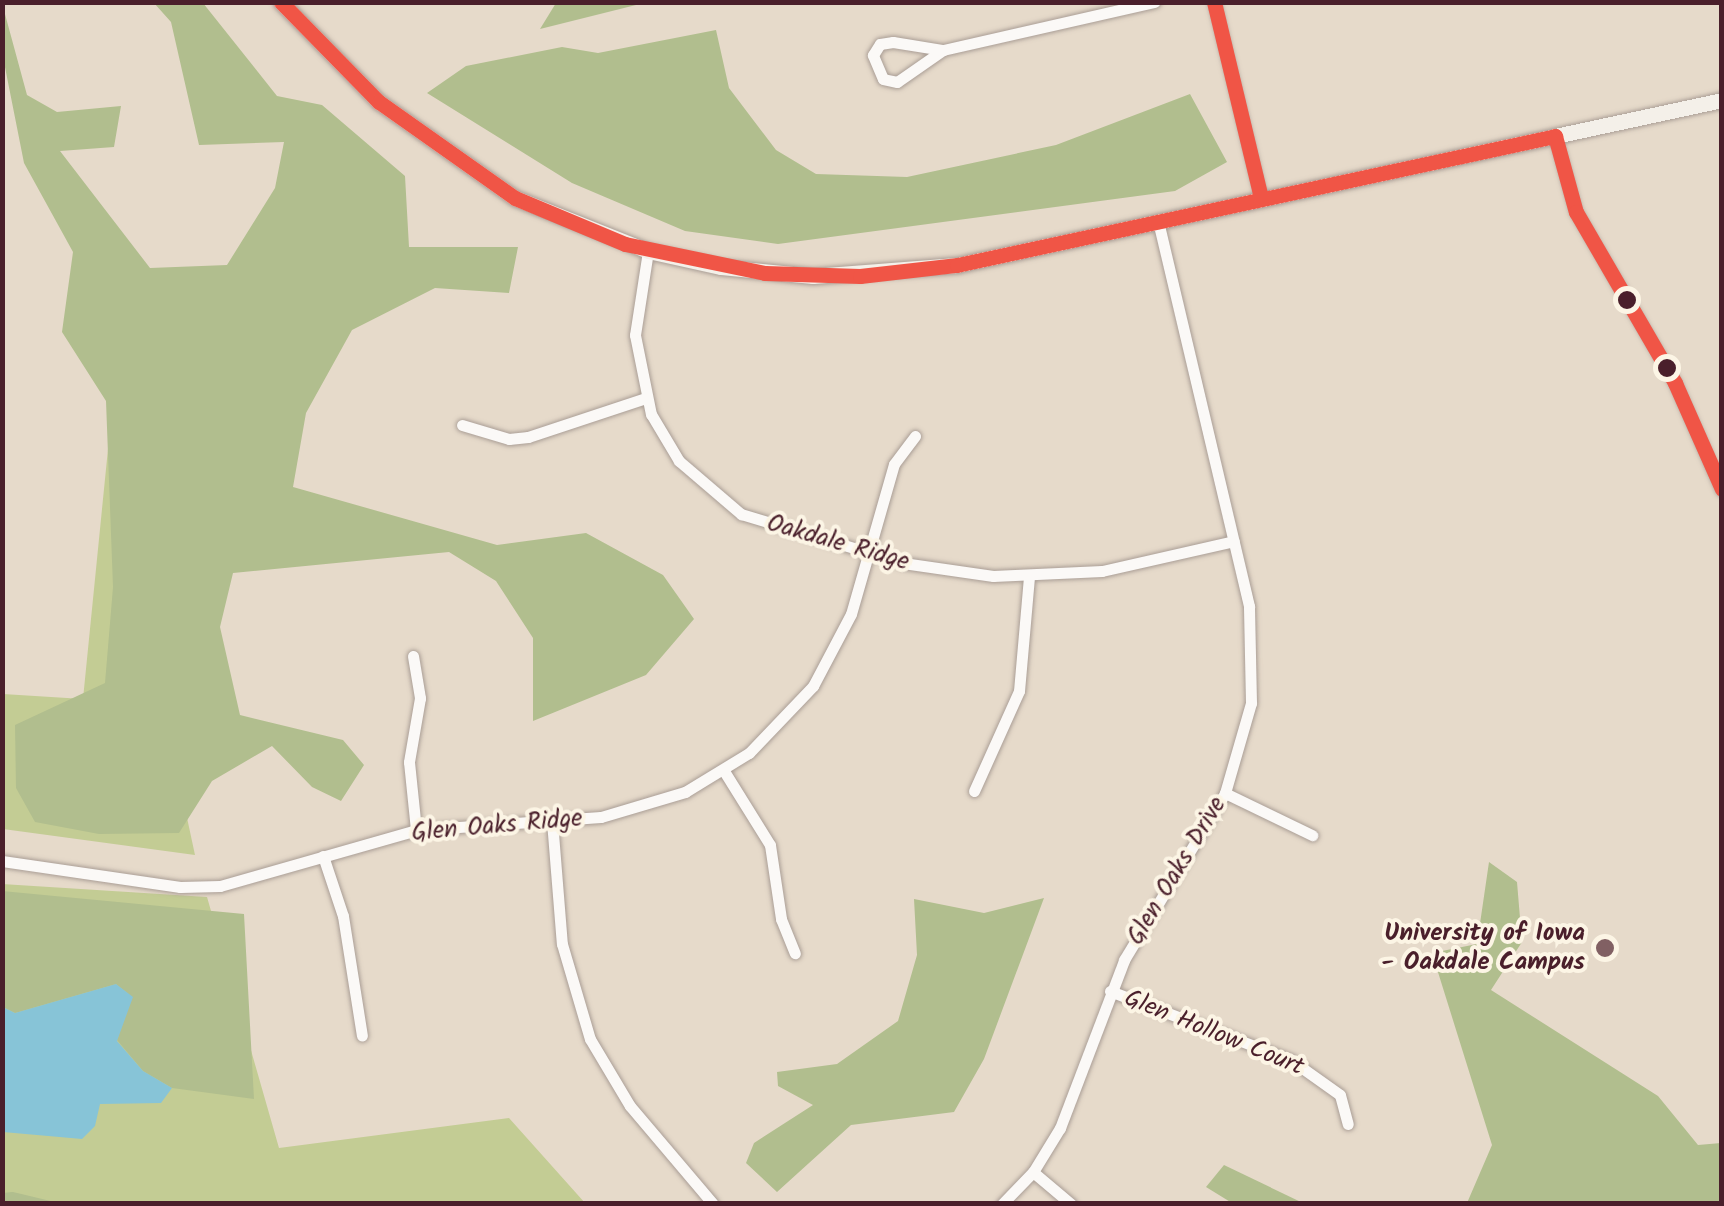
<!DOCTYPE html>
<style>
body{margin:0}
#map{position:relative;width:1724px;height:1206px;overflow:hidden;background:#e6daca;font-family:Kalam,sans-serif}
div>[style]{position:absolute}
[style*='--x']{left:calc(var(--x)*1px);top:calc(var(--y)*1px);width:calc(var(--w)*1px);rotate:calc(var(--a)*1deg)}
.green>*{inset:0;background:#c3cc94}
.forest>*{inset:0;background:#b1be8e}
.water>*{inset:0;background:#87c4d7}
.roads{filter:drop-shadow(0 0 2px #aa9e96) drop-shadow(0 0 2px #aa9e96)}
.street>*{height:11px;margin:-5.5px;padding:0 5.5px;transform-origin:5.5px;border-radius:5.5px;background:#fbf9f7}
.secondary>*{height:15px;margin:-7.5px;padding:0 7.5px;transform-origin:7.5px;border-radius:7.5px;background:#f4f0e9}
.bus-1>*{height:15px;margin:-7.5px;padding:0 7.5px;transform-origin:7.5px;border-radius:7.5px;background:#f05546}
.dots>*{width:28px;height:28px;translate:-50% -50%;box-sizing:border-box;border:5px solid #fcf5e5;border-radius:50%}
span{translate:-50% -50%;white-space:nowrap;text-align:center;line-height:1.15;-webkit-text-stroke:8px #fcf5e5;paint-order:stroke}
.street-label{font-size:25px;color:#4a1f2b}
.poi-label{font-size:25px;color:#4a1f2b;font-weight:700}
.right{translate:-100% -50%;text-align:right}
.frame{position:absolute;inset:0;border:5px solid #4a1f2b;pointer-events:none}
</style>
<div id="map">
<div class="green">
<div style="clip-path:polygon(108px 449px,195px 855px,3px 829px,3px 694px,83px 699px)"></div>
<div style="clip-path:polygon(2px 884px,207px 897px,279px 1148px,509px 1118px,585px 1203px,3px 1203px)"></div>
</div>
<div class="forest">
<div style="clip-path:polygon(2px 3px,27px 95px,57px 112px,121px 106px,114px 147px,60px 151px,150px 268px,227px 265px,275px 188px,284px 142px,199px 145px,171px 22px,154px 3px,203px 3px,277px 96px,322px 105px,405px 176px,409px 247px,518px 247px,509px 293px,435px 288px,352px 330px,306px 413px,293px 487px,497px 545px,586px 533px,663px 575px,694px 619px,646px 675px,533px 721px,533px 638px,496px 581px,449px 552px,233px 573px,220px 627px,240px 715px,343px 740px,364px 765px,341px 801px,312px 787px,272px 746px,212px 781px,179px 833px,99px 834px,35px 822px,16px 788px,15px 725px,105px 683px,113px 587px,106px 401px,62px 332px,73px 252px,24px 163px,3px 57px)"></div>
<div style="clip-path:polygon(556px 3px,556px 2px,644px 3px,540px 29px)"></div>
<div style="clip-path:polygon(716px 30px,729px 88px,776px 150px,816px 174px,907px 177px,1056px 145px,1190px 94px,1227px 162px,1175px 191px,778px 244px,685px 231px,572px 183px,427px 93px,466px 66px,562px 47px,598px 53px)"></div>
<div style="clip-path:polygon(1489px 862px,1517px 882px,1522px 942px,1491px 990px,1658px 1096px,1698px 1145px,1721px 1143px,1721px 1203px,1467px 1203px,1492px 1145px,1432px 953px,1477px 944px)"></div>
<div style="clip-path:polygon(2px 891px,244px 914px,254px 1099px,172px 1088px,143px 1071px,117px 1040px,132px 997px,116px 984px,15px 1013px,3px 1007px)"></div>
<div style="clip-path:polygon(1044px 898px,984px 1059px,954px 1112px,851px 1125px,777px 1192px,746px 1163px,754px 1143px,813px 1105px,778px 1086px,777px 1072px,837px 1064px,898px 1021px,917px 955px,914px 899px,984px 913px)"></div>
<div style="clip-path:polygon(1224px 1165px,1303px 1203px,1232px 1203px,1206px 1187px)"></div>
<div style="clip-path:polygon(12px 1192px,13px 1192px,59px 1203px,3px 1203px,3px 1193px)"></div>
</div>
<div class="water">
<div style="clip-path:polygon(116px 984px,133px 997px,117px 1041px,143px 1071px,172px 1088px,161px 1103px,100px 1104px,95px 1126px,82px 1139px,3px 1132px,3px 1007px,15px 1013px)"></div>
</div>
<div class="roads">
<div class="street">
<div style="--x:1214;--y:2;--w:202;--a:76.5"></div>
<div style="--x:943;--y:50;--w:56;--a:145.2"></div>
<div style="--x:897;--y:82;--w:14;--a:-168"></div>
<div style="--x:883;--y:79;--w:26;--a:-113"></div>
<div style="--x:873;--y:55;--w:13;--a:-58"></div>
<div style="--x:880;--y:44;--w:13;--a:-9"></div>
<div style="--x:893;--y:42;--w:51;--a:9.1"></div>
<div style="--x:943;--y:50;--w:217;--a:-12.8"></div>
<div style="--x:1555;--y:136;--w:79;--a:74.6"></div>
<div style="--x:1576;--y:212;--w:198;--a:59.9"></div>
<div style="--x:1675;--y:383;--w:117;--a:66.3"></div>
<div style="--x:648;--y:251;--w:85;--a:98.8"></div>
<div style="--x:635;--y:335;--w:81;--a:78.6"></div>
<div style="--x:651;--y:414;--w:55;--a:59.2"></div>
<div style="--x:679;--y:461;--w:82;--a:40.5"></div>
<div style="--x:741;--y:514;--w:169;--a:16.8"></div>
<div style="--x:903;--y:563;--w:91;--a:8.2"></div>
<div style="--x:993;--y:576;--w:109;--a:-2.6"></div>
<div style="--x:1102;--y:571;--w:135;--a:-12.8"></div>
<div style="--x:462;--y:425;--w:49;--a:16.6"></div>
<div style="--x:509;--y:439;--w:19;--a:-6"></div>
<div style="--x:528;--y:437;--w:124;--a:-18.3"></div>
<div style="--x:413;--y:656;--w:43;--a:80.5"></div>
<div style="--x:420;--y:698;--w:65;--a:99.8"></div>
<div style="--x:409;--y:762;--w:68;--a:84.1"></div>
<div style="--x:724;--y:771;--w:87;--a:58.1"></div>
<div style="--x:770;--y:845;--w:75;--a:81.5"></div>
<div style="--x:781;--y:919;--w:37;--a:68"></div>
<div style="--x:974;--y:791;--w:110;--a:-65.8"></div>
<div style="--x:1019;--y:691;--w:115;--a:-85"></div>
<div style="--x:1225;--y:793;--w:97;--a:25.8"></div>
<div style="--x:552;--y:821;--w:123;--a:85.4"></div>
<div style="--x:562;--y:944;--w:99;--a:73.6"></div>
<div style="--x:590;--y:1039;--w:78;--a:59.2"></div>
<div style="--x:630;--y:1106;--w:128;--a:49.7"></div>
<div style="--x:323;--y:856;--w:63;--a:71.6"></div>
<div style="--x:343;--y:916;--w:121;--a:81"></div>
<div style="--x:2;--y:861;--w:180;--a:8.3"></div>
<div style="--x:180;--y:887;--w:40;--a:-1.4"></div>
<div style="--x:220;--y:886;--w:204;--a:-15.9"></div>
<div style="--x:416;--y:830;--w:185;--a:-4"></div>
<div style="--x:601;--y:817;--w:88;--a:-16.6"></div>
<div style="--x:685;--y:792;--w:75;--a:-31.4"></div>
<div style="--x:749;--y:753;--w:93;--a:-46.3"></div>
<div style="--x:813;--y:686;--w:81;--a:-62.2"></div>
<div style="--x:851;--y:614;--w:156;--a:-74"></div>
<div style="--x:894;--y:464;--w:35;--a:-53"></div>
<div style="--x:1110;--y:991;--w:194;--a:20.9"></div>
<div style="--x:1291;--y:1060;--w:60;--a:35.5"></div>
<div style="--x:1340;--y:1095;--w:30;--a:75"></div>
<div style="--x:1033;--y:1172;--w:50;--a:40.1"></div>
<div style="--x:1002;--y:1204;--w:45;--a:-45.9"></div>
<div style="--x:1033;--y:1172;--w:52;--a:-58.5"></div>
<div style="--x:1060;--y:1128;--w:180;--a:-69.1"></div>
<div style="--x:1124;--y:960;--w:195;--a:-58.8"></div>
<div style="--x:1225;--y:793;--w:94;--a:-73.9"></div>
<div style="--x:1251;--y:703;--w:97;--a:-91.2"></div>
<div style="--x:1249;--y:606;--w:396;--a:-103.3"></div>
</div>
<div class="secondary">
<div style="--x:281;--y:2;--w:140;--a:45.6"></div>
<div style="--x:379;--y:102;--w:166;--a:35.2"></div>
<div style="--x:515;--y:198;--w:143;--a:21.7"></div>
<div style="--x:648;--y:251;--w:75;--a:12.4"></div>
<div style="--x:721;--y:267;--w:92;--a:5.6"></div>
<div style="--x:813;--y:276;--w:144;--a:-4.4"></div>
<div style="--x:957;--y:265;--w:783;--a:-12.17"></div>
</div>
</div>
<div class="bus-1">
<div style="--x:281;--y:2;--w:140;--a:45.6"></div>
<div style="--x:379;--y:102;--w:166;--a:35.2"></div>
<div style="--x:515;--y:198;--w:119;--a:22.7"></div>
<div style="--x:625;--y:244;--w:143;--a:11.7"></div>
<div style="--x:765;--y:273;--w:95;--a:1.8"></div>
<div style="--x:860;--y:276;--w:98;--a:-6.5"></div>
<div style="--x:957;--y:265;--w:612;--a:-12.17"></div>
<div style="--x:1555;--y:136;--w:79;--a:74.6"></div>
<div style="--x:1576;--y:212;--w:198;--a:59.9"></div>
<div style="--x:1675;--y:383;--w:116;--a:66.1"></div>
<div style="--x:1214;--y:2;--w:202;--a:76.5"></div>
</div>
<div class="dots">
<div style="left:1627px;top:300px;background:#4a1f2b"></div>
<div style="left:1667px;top:368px;background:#4a1f2b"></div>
<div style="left:1605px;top:948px;background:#816063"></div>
</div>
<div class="street-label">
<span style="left:838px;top:543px;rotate:16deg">Oakdale Ridge</span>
<span style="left:497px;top:826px;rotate:-5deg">Glen Oaks Ridge</span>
<span style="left:1177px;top:871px;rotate:-59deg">Glen Oaks Drive</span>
<span style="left:1214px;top:1033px;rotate:22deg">Glen Hollow Court</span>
</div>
<div class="poi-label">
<span class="right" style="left:1585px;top:948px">University of Iowa<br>- Oakdale Campus</span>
</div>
<div class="frame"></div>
</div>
